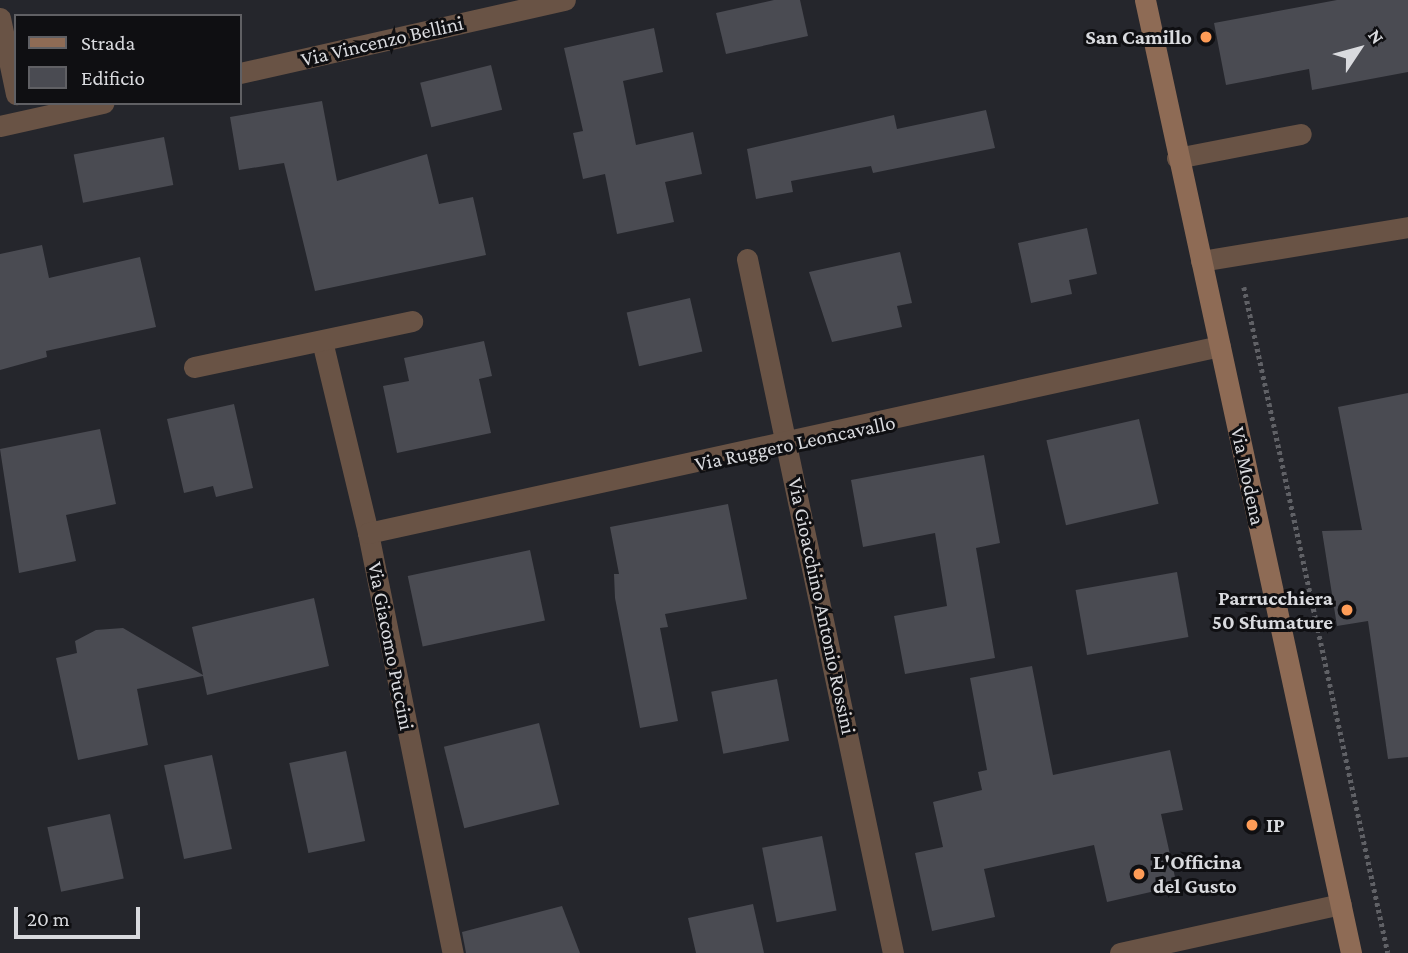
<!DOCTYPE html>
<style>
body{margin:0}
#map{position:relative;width:1408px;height:953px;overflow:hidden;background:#25262c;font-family:"Crimson Pro",serif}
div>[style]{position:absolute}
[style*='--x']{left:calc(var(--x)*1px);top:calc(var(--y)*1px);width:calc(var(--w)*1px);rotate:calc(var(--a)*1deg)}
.building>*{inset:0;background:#4a4b52;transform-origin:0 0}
.path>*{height:4.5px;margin-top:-2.25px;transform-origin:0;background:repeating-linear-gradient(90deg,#606166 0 3.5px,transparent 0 7px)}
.lane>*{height:21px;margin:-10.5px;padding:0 10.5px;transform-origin:10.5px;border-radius:10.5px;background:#695345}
.street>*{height:21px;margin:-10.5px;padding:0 10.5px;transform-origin:10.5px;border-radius:10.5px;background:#695345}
.secondary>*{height:21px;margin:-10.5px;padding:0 10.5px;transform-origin:10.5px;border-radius:10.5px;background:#8e6b55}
.dots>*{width:19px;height:19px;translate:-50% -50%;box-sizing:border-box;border:4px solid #0f0f12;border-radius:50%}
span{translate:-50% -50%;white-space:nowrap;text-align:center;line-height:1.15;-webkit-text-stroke:6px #0f0f12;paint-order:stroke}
.poi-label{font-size:21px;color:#d9dade;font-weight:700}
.right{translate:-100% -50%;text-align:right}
.left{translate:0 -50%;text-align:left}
.street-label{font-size:21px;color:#d9dade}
.legend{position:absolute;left:14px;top:14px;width:228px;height:91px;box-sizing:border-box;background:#0f0f12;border:2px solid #606064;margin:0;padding:9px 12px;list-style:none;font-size:21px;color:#d9dade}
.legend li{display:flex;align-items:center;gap:14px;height:35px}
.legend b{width:35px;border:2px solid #606064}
.north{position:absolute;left:1324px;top:14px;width:70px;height:70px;-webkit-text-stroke:5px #0f0f12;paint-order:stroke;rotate:54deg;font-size:19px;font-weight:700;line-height:28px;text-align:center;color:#d9dade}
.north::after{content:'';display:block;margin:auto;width:24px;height:32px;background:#d9dade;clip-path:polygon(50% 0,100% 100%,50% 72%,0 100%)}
.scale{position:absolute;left:14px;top:907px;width:126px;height:32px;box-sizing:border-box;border:4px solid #d9dade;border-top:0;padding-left:9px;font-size:21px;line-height:24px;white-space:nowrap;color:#d9dade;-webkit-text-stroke:5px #0f0f12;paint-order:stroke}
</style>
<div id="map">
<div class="building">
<div style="clip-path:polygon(774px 0,800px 0,808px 36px,726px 54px,716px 13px)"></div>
<div style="clip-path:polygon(1337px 0,1408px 0,1408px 72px,1312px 90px,1309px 69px,1226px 85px,1214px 23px)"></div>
<div style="clip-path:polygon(654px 28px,663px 72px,623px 81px,636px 145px,693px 132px,702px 174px,665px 182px,674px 222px,617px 234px,605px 174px,583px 179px,573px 133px,583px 131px,564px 48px)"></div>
<div style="left:491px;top:65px;width:46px;height:73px;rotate:76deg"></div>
<div style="clip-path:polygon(322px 101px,337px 181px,427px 154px,439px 204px,473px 197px,486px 255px,315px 291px,284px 163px,239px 170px,230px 117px)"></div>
<div style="clip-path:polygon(986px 110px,995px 148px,873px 173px,871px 166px,791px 181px,793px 192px,756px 199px,747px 149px,894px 115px,897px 129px)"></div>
<div style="left:164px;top:137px;width:49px;height:92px;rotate:79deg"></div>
<div style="clip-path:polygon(1087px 228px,1097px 274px,1069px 280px,1072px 294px,1031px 303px,1018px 243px)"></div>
<div style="clip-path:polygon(42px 245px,49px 278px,140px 257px,156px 327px,46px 351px,47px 357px,0 370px,0 254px)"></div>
<div style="clip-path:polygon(900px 252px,912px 303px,897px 306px,902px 327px,832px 342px,809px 272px)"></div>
<div style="left:690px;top:298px;width:55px;height:65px;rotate:77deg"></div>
<div style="clip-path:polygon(484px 341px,492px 376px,479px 379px,491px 433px,397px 453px,383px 386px,409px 381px,404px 358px)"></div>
<div style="clip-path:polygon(1408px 393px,1408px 757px,1388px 759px,1368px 621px,1337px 626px,1322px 531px,1362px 530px,1338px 407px)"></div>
<div style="clip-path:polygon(234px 404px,253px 488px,216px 497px,213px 486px,184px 493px,167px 419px)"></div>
<div style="left:1139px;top:419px;width:87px;height:95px;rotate:77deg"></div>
<div style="clip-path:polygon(100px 429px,116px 504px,66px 515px,76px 561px,19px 573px,0 449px)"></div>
<div style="clip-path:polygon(984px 455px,1000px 543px,976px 548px,995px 658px,905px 674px,894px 616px,947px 606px,935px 533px,863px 547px,851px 480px)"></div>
<div style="clip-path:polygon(728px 504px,747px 599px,665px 614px,668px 627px,660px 628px,678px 721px,640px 728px,615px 598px,614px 574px,619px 574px,610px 527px)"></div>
<div style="left:530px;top:550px;width:72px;height:125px;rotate:78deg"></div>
<div style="left:1177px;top:572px;width:66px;height:103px;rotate:80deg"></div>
<div style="clip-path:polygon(314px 598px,329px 666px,207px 695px,203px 676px,137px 689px,148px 745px,78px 760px,56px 658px,77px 653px,75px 641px,96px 630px,123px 628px,203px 675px,192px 627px)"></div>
<div style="clip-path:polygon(1032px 666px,1053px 775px,1170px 750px,1183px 810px,1161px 814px,1177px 886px,1107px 902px,1094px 845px,984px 869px,995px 917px,932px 931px,915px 853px,943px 847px,933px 802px,982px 790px,978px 772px,987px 770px,970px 678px)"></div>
<div style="left:777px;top:679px;width:63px;height:67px;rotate:79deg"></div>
<div style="left:539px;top:723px;width:84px;height:98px;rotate:76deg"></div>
<div style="left:346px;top:751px;width:92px;height:58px;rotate:78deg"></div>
<div style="left:212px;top:755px;width:96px;height:49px;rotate:78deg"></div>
<div style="left:110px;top:814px;width:66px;height:64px;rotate:78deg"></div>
<div style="left:822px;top:836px;width:76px;height:61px;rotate:79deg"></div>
<div style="clip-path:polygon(753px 904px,764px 953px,696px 953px,688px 918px)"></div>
<div style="clip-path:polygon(562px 906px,580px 953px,466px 953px,462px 932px)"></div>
</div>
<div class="path">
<div style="--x:1244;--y:287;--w:681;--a:77.8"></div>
</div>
<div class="lane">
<div style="--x:1177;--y:158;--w:126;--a:-11"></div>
<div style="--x:1201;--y:261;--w:210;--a:-9.3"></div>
</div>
<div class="street">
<div style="--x:0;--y:18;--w:78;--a:78.1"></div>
<div style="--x:240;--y:73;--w:333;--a:-12.7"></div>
<div style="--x:0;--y:126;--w:106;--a:-12.6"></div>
<div style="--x:747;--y:259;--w:709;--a:78.12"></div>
<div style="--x:322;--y:341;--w:197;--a:76.5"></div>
<div style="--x:368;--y:533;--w:429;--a:78.6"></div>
<div style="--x:194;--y:367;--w:223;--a:-11.9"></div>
<div style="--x:368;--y:533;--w:872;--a:-12.38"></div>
<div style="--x:1120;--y:953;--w:226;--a:-12.5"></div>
</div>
<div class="secondary">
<div style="--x:1145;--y:0;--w:975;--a:77.8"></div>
</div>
<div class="dots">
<div style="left:1206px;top:37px;background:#fe9c57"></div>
<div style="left:1347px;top:610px;background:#fe9c57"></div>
<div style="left:1252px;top:825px;background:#fe9c57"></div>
<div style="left:1139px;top:874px;background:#fe9c57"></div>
</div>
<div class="poi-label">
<span class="right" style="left:1192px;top:37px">San Camillo</span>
<span class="right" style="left:1333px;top:610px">Parrucchiera<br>50 Sfumature</span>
<span class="left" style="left:1266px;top:825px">IP</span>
<span class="left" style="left:1153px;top:874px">L'Officina<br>del Gusto</span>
</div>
<div class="street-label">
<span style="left:382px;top:41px;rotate:-13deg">Via Vincenzo Bellini</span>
<span style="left:795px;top:443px;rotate:-12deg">Via Ruggero Leoncavallo</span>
<span style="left:1248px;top:476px;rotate:78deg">Via Modena</span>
<span style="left:822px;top:606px;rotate:78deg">Via Gioacchino Antonio Rossini</span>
<span style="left:391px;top:646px;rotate:79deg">Via Giacomo Puccini</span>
</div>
<ul class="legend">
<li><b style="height:9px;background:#8e6b55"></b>Strada</li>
<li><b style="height:19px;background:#4a4b52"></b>Edificio</li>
</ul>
<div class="north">N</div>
<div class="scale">20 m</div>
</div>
